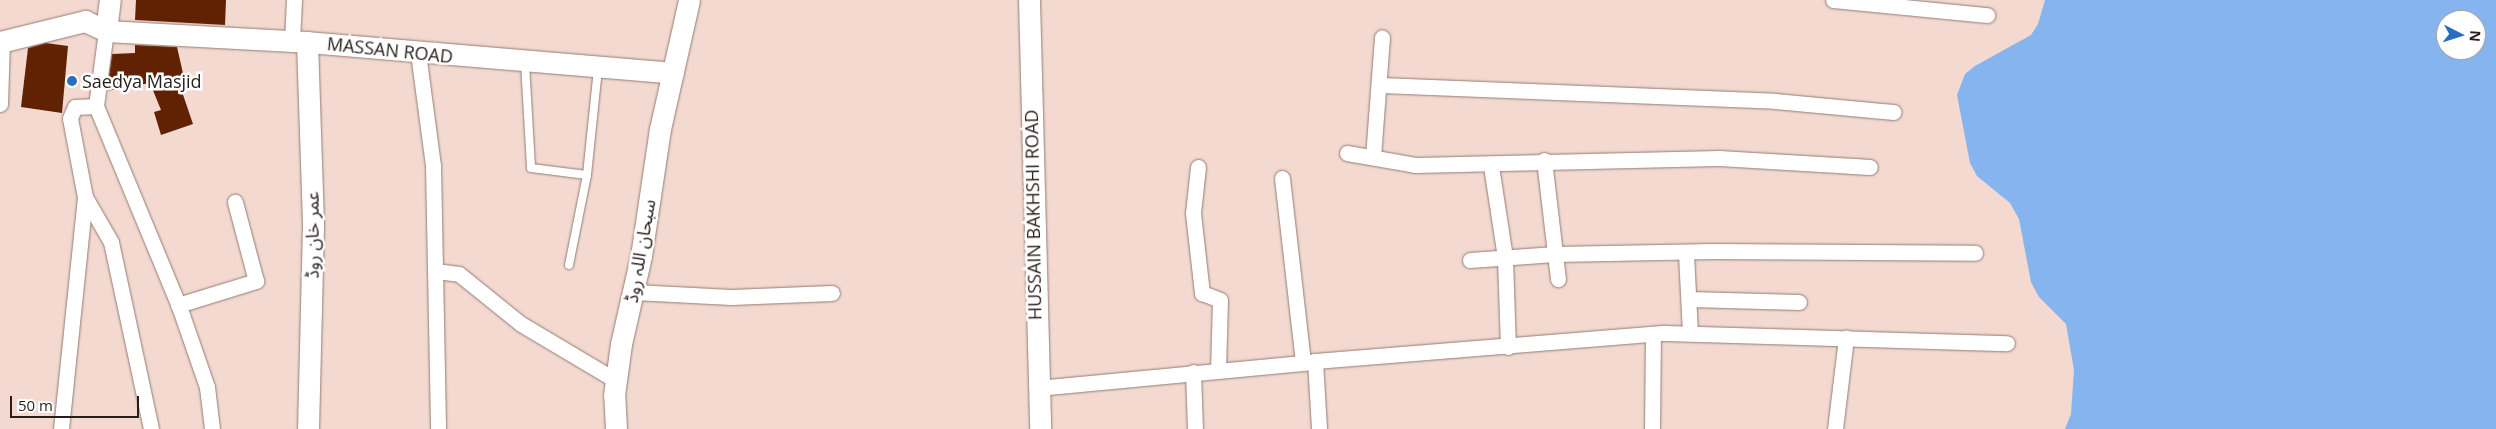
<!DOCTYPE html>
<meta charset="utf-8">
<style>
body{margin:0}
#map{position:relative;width:2496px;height:429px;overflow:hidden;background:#f3d9d0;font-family:"Open Sans","Noto Sans Arabic",sans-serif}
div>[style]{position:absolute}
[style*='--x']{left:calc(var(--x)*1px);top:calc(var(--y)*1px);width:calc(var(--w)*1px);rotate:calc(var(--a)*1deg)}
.water>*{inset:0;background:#85b4ef}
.building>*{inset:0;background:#612204}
.roads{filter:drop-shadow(0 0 1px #937c73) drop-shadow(0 0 1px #937c73)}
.lane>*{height:8px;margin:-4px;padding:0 4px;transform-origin:4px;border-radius:4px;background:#fff}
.street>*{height:15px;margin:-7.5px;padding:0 7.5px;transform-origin:7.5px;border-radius:7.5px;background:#fff}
.secondary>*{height:21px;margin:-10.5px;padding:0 10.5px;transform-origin:10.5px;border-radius:10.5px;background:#fff}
.dots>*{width:14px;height:14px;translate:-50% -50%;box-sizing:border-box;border:2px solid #fff;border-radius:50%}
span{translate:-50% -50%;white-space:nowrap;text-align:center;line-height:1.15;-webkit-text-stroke:5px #fff;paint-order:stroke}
.street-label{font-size:18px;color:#271e1a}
.poi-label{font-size:18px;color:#271e1a}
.left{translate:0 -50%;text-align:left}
.north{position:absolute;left:2436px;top:10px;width:50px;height:50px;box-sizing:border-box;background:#fff;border:1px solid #a9a5a3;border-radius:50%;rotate:95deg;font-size:14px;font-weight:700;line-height:20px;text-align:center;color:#271e1a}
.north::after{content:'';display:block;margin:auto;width:18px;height:22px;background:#276ebf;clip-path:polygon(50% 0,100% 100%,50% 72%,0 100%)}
.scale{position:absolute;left:10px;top:396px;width:129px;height:22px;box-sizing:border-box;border:2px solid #271e1a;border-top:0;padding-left:6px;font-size:15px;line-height:18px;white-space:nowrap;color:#271e1a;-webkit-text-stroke:4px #fff;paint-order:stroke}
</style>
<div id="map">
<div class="water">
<div style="clip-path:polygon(evenodd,2045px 0,2496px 0,2496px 429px,2065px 429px,2071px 414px,2074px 370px,2066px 324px,2039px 297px,2031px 282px,2019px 219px,2010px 203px,1977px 176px,1970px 163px,1957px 95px,1965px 74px,1975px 66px,2031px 35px,2038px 24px,2045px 0,2446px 20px,2476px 20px,2476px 50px,2446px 50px,2446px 20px)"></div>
</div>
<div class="building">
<div style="clip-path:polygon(136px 0,226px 0,225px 25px,135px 20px)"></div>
<div style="clip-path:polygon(46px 43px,68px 46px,62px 113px,21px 107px,28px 48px)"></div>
<div style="clip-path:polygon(135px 45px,177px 47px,185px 82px,179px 83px,193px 124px,161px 135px,154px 112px,161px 110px,150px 83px,107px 91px,112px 54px,135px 53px)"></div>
</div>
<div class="roads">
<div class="lane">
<div style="--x:525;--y:63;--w:105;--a:86.7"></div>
<div style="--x:531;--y:168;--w:56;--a:7.1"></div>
<div style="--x:569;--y:265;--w:92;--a:-78.7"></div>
<div style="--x:587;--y:175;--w:108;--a:-84.1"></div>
</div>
<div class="street">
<div style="--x:1833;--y:0;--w:155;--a:5.6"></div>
<div style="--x:106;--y:31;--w:76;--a:97.6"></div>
<div style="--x:96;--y:106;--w:220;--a:67.5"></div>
<div style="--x:180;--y:309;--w:83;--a:70.9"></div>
<div style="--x:207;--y:387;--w:42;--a:83.2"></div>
<div style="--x:292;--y:41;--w:41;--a:-87.2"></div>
<div style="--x:418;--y:53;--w:113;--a:82.4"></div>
<div style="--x:433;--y:165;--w:264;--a:88.9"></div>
<div style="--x:1381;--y:85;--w:394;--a:2.3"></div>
<div style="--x:1775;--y:101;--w:119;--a:5.3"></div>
<div style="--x:0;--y:104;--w:63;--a:-88.2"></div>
<div style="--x:1347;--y:153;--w:69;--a:10"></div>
<div style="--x:1415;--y:165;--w:304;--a:-1.3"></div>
<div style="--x:1719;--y:158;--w:151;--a:3.4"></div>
<div style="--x:1373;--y:157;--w:120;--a:-85.7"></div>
<div style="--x:1544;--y:160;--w:120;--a:83.3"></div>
<div style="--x:1491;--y:166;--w:93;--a:81.3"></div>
<div style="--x:1505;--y:258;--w:89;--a:88.1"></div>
<div style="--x:1198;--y:167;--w:46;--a:96.2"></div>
<div style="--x:1193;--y:213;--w:81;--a:83.6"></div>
<div style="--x:1202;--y:293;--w:19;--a:21"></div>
<div style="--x:1220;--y:300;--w:70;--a:91.6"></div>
<div style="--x:1282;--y:178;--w:186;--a:83.5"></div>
<div style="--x:1303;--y:363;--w:12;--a:-9"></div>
<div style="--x:1315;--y:361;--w:68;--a:86.6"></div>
<div style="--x:85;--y:197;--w:52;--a:60"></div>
<div style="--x:111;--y:242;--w:191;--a:77.9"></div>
<div style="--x:1686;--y:254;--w:79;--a:87.1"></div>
<div style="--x:1470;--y:260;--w:85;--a:-4"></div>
<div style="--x:1555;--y:254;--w:158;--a:-1.1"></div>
<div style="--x:1713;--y:251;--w:262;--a:0.4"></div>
<div style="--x:435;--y:271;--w:24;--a:7"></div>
<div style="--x:459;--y:274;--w:80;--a:38.9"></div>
<div style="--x:521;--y:324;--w:112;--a:30.7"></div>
<div style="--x:634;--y:292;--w:97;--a:3"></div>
<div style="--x:731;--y:297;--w:101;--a:-2.3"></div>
<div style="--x:1689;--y:299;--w:110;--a:1.6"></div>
<div style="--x:178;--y:305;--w:82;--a:-17.1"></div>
<div style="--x:256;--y:281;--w:82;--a:-104.9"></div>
<div style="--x:1315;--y:361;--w:351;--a:-4.6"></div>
<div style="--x:1665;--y:333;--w:342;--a:1.7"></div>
<div style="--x:1193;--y:372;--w:57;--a:88"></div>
<div style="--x:1037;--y:388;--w:267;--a:-5.4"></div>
<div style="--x:61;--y:429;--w:233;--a:-84.1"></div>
<div style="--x:85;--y:197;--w:80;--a:-100.8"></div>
<div style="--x:70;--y:118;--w:12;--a:-66"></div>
<div style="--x:75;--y:107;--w:21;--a:-3"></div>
<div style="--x:1652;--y:429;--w:95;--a:-89.4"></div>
<div style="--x:1835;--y:429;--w:92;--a:-83.1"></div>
</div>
<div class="secondary">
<div style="--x:1029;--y:0;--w:429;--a:88.5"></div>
<div style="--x:106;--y:31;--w:31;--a:-83"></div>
<div style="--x:0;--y:42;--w:88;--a:-13.9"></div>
<div style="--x:85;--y:21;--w:23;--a:25"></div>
<div style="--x:106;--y:31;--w:201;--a:3.1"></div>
<div style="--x:307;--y:42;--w:367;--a:4.8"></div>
<div style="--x:307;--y:42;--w:183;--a:88.1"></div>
<div style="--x:313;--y:225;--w:204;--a:91.4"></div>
<div style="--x:616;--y:429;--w:34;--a:-93"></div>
<div style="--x:614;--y:395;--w:51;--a:-82.2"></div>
<div style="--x:621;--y:344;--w:90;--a:-77.2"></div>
<div style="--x:641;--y:256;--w:128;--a:-81.5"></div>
<div style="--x:660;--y:129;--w:132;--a:-77.3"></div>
</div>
</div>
<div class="dots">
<div style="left:72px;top:81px;background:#276ebf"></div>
</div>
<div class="street-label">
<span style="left:390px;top:50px;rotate:6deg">MASSAN ROAD</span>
<span style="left:1033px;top:215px;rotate:-91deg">HUSSAIN BAKHSHI ROAD</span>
<span style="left:312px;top:235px;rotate:-90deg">عمر خان روڈ</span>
<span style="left:640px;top:251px;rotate:-80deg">سبحان اللہ روڈ</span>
</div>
<div class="poi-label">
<span class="left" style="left:82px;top:81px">Saedya Masjid</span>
</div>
<div class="north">N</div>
<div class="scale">50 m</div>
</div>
